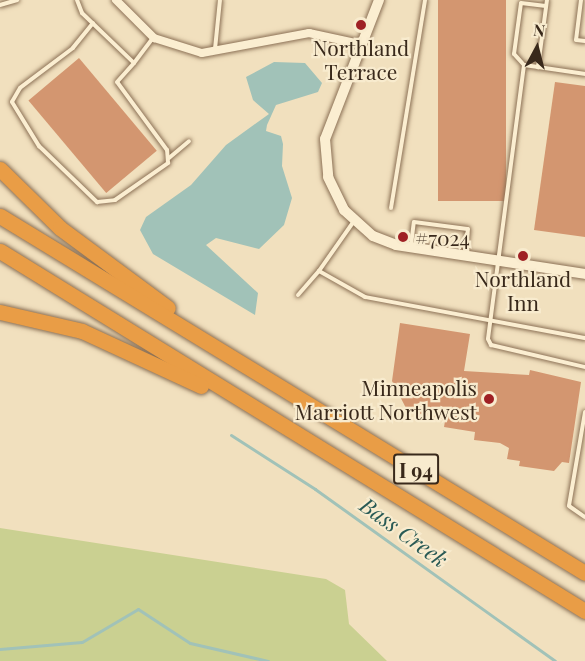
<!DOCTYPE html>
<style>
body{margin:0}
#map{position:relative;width:585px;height:661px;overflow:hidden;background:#f1e0be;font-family:"Playfair Display",serif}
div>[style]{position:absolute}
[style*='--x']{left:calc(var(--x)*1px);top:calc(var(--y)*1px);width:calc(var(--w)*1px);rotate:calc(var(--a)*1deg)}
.green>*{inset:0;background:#cad091}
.water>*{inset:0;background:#a1c2b8}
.stream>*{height:3px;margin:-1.5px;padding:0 1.5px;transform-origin:1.5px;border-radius:1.5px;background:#a1c2b8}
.building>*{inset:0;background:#d39670;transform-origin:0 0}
.roads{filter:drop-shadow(0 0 2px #8b7055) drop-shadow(0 0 2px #8b7055)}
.service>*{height:4px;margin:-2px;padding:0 2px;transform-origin:2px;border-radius:2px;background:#fbeed1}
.minor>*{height:8px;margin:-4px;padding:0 4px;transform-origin:4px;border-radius:4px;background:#fbeed1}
.tertiary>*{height:10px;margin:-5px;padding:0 5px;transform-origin:5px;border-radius:5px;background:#fbeed1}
.motorway>*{height:15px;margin:-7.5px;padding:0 7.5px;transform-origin:7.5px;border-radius:7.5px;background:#e99d46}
.dots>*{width:16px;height:16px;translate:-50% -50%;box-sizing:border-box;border:3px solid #f8ebce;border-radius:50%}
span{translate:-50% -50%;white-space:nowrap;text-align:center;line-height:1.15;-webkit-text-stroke:4.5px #f8ebce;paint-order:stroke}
.shield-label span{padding:2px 4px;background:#f8ebce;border:2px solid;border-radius:4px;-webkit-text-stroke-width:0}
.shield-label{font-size:20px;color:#39291b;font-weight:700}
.poi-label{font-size:21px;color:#39291b}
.left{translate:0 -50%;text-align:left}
.right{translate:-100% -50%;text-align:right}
.water-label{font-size:22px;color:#295a55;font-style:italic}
.north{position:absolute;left:507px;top:18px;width:60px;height:60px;-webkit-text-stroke:4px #f8ebce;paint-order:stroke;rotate:7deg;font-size:16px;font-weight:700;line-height:24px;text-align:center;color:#39291b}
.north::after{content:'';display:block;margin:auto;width:21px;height:27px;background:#39291b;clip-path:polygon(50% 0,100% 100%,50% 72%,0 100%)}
</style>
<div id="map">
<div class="green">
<div style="clip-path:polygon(0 528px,326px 579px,345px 590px,349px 624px,387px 661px,0 661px)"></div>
</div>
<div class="water">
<div style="clip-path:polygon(274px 62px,305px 63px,322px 83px,318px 92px,276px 105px,267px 125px,266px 131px,281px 136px,283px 144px,282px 166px,292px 198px,284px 225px,259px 249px,216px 238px,206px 245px,258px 293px,255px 315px,153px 254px,140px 230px,146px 217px,191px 185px,226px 145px,269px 114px,253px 100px,246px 77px)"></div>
</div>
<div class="stream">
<div style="--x:231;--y:435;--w:100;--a:32.7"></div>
<div style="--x:315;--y:489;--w:295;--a:35.6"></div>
<div style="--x:0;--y:649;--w:82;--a:-4.9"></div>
<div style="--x:82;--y:642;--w:65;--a:-30.5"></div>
<div style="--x:138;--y:609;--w:62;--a:33.2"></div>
<div style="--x:190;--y:643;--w:80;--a:13"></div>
</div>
<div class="building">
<div style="left:438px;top:0;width:68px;height:201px"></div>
<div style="left:79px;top:58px;width:121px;height:66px;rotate:50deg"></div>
<div style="clip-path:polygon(555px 82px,585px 86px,585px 237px,534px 230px)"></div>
<div style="clip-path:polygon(400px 323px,470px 334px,464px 371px,529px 375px,530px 370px,581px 382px,569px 463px,562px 462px,554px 471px,519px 466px,520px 461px,507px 459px,509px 448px,500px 443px,474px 440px,475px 432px,444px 427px,445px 421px,407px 410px,392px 381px)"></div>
</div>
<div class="roads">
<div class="service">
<div style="--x:77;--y:0;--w:14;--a:69"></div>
<div style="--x:82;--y:13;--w:72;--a:43.9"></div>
<div style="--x:134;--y:63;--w:31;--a:-53"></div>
<div style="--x:547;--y:0;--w:68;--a:97.7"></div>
<div style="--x:538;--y:67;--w:48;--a:8.5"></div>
<div style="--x:581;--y:0;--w:40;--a:97.1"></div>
<div style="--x:576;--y:40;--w:9;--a:6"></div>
<div style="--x:0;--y:5;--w:18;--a:-16"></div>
<div style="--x:93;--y:23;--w:32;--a:129"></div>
<div style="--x:73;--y:48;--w:66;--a:143"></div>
<div style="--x:20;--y:88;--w:16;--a:120"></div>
<div style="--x:12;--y:102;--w:52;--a:58.5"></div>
<div style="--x:39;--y:146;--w:81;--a:44"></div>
<div style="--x:97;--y:202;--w:18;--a:-6"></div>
<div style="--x:115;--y:200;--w:65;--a:-34.9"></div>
<div style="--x:168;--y:163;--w:13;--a:-94"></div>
<div style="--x:167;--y:150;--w:84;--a:-126.3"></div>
<div style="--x:117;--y:82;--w:25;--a:-48"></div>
<div style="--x:215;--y:49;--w:49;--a:-84.2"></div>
<div style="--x:524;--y:65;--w:15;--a:-132"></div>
<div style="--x:514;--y:54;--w:51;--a:-82.2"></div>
<div style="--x:521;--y:3;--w:25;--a:7"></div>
<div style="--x:538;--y:67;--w:14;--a:-172"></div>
<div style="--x:524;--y:65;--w:276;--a:97.5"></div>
<div style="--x:488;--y:339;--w:7;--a:63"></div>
<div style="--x:491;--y:345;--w:97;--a:13.2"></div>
<div style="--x:169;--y:158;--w:26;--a:-40"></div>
<div style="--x:391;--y:208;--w:211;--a:-80.7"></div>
<div style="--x:354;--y:221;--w:61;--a:125"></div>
<div style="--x:319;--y:271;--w:53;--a:29.5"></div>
<div style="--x:365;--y:297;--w:224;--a:10.6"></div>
<div style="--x:411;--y:245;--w:23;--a:-83"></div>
<div style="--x:414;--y:222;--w:54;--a:7.4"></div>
<div style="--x:468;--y:229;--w:25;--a:97"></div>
<div style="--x:298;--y:295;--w:32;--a:-49"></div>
<div style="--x:585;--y:412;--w:95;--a:99.7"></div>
<div style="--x:569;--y:506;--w:19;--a:35"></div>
</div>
<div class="minor">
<div style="--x:116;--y:0;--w:54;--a:45"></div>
<div style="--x:154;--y:38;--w:50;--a:17.4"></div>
<div style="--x:202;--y:53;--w:109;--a:-10.6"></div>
<div style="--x:309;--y:33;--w:52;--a:12.2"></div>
</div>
<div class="tertiary">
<div style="--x:379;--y:0;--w:149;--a:111.2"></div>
<div style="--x:325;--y:139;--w:38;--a:85"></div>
<div style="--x:328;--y:177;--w:37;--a:64"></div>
<div style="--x:344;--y:210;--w:39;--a:42"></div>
<div style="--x:373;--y:236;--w:25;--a:21"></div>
<div style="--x:396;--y:245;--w:191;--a:8.7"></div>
</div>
<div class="motorway">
<div style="--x:0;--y:169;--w:84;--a:44.5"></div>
<div style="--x:60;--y:228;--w:134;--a:36.5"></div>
<div style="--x:0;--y:216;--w:685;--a:31.39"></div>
<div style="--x:0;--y:251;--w:687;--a:31.61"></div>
<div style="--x:0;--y:312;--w:84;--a:13"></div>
<div style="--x:82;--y:331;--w:131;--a:24.8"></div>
</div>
</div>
<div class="dots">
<div style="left:361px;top:25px;background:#9f2024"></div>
<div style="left:403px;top:237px;background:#9f2024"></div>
<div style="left:523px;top:256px;background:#9f2024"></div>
<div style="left:489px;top:399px;background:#9f2024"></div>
</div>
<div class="shield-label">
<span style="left:416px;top:469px">I 94</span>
</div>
<div class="poi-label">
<span style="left:361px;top:59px">Northland<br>Terrace</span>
<span class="left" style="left:415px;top:237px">#7024</span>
<span style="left:523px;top:290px">Northland<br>Inn</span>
<span class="right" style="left:477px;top:399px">Minneapolis<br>Marriott Northwest</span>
</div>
<div class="water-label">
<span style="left:404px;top:532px;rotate:36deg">Bass Creek</span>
</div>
<div class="north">N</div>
</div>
